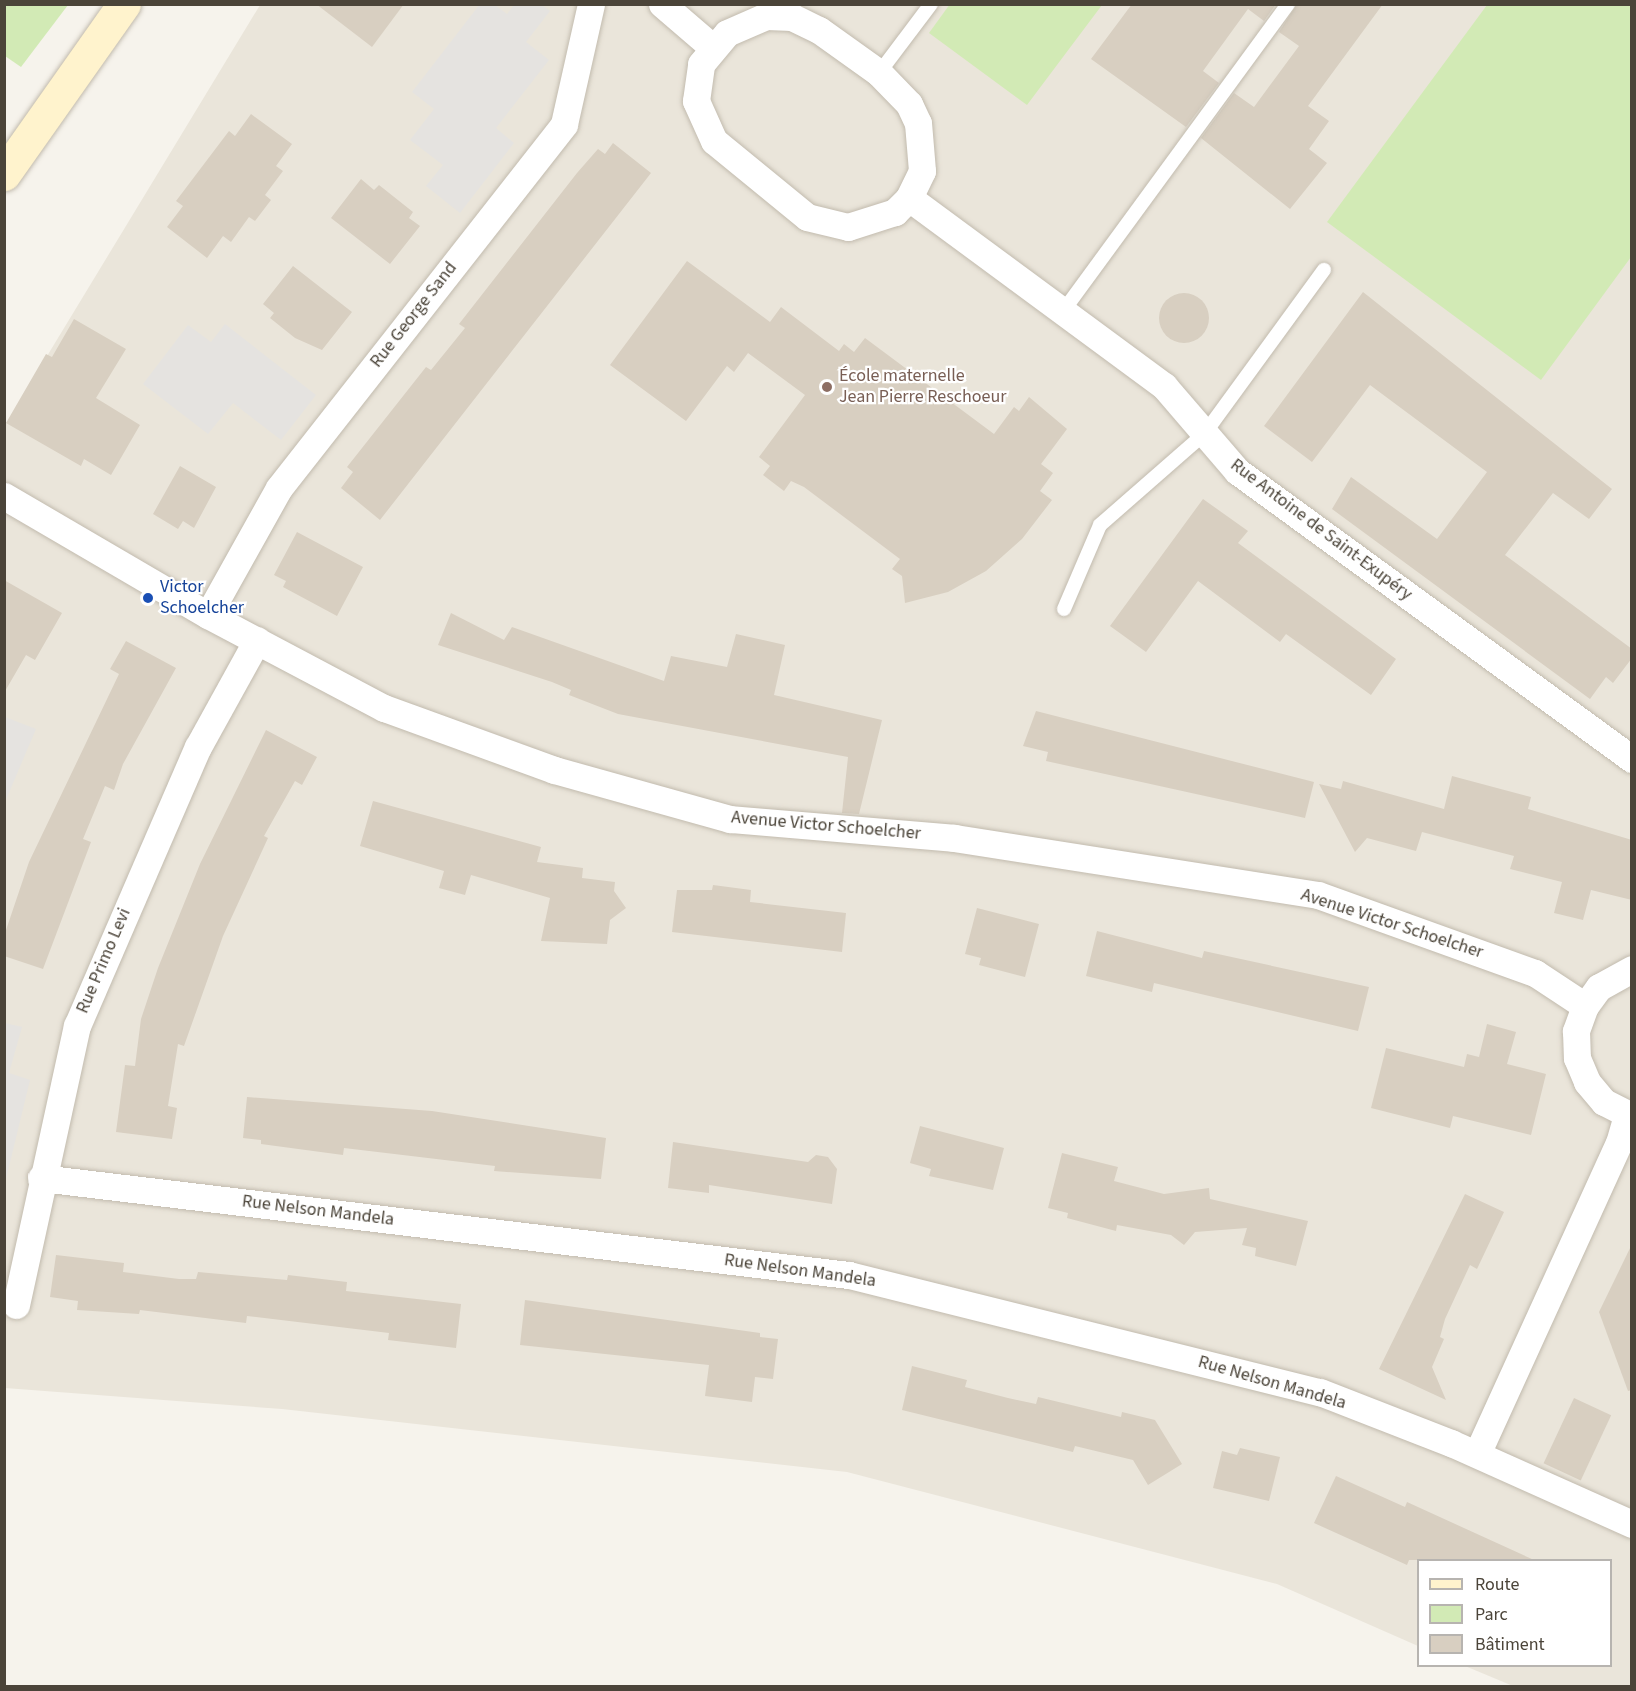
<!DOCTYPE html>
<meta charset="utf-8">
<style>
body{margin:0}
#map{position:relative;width:1636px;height:1691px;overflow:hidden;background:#f6f3ec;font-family:"Source Sans 3",sans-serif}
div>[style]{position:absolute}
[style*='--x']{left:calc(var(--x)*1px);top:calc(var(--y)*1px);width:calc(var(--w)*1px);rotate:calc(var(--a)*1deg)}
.residential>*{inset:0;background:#eae5da}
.green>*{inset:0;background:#d2eab5}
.parking>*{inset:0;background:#e5e3e0}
.building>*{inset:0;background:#d8cfc1;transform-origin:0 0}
.round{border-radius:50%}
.roads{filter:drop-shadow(0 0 2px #c2bbae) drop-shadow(0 0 2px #c2bbae)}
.lane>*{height:14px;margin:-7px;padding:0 7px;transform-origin:7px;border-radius:7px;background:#fff}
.street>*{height:27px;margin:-13.5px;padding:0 13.5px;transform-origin:13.5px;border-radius:13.5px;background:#fff}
.secondary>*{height:33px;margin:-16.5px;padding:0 16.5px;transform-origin:16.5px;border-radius:16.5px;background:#fff3cd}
.dots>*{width:16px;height:16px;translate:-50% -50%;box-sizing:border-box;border:3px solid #fff;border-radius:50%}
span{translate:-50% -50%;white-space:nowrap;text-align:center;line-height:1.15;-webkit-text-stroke:4.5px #fff;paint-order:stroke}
.street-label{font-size:18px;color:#4b4439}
.education-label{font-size:18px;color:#785e54}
.left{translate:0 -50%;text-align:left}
.transit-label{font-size:18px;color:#164399}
.frame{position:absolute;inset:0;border:6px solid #4b4439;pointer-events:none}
.legend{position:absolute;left:1417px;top:1559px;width:195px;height:108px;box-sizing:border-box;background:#fff;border:2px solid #b7b4b0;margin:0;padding:8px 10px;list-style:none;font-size:18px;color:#4b4439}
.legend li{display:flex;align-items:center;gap:12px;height:30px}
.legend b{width:30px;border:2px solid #b7b4b0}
</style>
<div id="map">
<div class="residential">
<div style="clip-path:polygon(260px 5px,1631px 5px,1631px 1686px,1513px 1686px,1465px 1666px,1610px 1666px,1610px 1560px,1418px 1560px,1418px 1646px,1277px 1584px,847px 1472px,282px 1409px,5px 1388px,4px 427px)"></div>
</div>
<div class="green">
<div style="clip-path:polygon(950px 4px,1102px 4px,1102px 5px,1027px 105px,929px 33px)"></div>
<div style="clip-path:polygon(4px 5px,68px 5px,21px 67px,5px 56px)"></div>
<div style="clip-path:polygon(1487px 5px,1631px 5px,1631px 257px,1541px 380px,1327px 222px)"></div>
</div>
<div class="parking">
<div style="clip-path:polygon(480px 4px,495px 5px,507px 14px,514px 5px,542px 5px,550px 11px,526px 42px,549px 60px,496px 128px,514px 143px,460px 213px,426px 186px,443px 165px,410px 140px,434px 109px,412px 92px)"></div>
<div style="clip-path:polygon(225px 324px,316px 395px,281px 440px,233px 403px,208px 434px,143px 384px,188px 325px,211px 342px)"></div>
<div style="clip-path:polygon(5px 717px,36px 729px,5px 802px)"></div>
<div style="clip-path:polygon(5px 1023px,22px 1027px,9px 1073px,30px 1080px,5px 1183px)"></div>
</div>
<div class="building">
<div style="clip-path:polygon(316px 4px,404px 4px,372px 47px)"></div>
<div style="clip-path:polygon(1132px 4px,1276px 4px,1264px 21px,1248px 9px,1203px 71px,1219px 83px,1186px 127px,1091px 59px)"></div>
<div style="clip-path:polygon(1297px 4px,1383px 4px,1308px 106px,1329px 121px,1309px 149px,1327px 163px,1290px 209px,1201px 138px,1234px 93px,1254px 107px,1299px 46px,1279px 32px)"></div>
<div style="clip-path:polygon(251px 114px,292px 144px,276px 166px,283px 171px,265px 195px,271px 200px,255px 221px,249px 217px,231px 242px,223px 236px,207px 258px,167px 227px,183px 206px,176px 201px,229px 131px,235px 136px)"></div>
<div style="clip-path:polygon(613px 143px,651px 173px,380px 520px,341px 488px,353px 472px,347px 467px,426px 367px,431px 370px,465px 328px,459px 324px,577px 173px,598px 149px,605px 154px)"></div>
<div style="clip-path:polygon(361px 179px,374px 190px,379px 185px,413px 212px,409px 218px,420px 226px,390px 264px,331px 218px)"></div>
<div style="clip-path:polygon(687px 261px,770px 322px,781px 307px,839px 351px,844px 344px,854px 352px,865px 338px,994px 434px,1014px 407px,1019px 411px,1029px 397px,1067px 429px,1041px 464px,1053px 473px,1040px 491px,1052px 500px,1022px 539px,986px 571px,948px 592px,905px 603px,902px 576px,892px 569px,900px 559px,804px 487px,791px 481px,784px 491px,763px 475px,770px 466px,759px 457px,805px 395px,748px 353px,734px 372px,727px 366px,686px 421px,610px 365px)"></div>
<div style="clip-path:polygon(293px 266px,352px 312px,322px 350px,295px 338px,270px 318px,274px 313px,263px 304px)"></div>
<div style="clip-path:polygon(1363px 292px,1612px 489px,1589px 519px,1553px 493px,1505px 555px,1632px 649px,1632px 658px,1613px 683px,1606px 677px,1590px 699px,1332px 509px,1351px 477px,1437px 539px,1487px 472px,1370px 385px,1312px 462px,1264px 426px)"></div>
<div class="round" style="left:1159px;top:293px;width:50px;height:50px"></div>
<div style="clip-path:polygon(74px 319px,126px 349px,96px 398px,140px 425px,111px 475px,84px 459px,81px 466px,6px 423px,46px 354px,52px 357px)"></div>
<div style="clip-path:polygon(180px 466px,216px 487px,194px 528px,183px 521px,178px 529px,153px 514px)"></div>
<div style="clip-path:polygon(1203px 499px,1248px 531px,1238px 543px,1396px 659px,1371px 695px,1286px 634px,1280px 642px,1198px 581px,1146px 652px,1110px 626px)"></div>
<div style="clip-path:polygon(297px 532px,363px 567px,337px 616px,283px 587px,286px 581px,274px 575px)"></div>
<div style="clip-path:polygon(4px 580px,62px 613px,35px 660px,26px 655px,4px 693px)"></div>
<div style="clip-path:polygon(451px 613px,504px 640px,512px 627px,664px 681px,671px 656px,727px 667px,736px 634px,785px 645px,774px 695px,882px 720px,859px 814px,842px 813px,848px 757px,618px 714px,569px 695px,571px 690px,552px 682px,438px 645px)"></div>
<div style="clip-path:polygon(126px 641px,176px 668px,123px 764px,114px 790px,105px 786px,83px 839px,91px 842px,43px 969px,4px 956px,4px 936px,29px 862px,119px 674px,110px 669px)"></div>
<div style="clip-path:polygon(1036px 711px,1314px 782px,1305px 818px,1046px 761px,1048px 752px,1023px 746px)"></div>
<div style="clip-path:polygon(266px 730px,317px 757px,302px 785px,295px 781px,264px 836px,268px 838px,223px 936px,184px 1046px,178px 1044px,168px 1106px,177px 1108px,172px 1139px,116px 1132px,125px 1065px,135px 1066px,141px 1019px,158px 968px,200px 864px)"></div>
<div style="clip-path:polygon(1452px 776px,1531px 797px,1528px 809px,1632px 840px,1632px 900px,1591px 890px,1583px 920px,1554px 913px,1562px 882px,1510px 869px,1514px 856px,1422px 832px,1416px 851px,1367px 838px,1355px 852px,1319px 784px,1341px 789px,1343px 781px,1444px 809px)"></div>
<div style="clip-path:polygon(373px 801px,541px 847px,537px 862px,583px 868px,582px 878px,615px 882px,614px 891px,626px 908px,610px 920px,607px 944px,541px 941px,550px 898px,471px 875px,465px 895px,439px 888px,444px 871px,360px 846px)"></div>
<div style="clip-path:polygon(713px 885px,751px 890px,750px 902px,846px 913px,842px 952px,672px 932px,677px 890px,712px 890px)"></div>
<div style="clip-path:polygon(977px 908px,1039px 924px,1025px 977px,979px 965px,981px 958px,965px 954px)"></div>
<div style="clip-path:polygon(1097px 931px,1202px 958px,1204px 951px,1369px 987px,1358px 1031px,1154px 983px,1152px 992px,1086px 976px)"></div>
<div style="clip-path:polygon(1487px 1024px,1516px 1032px,1507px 1064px,1546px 1074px,1531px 1135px,1453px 1116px,1450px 1128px,1371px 1108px,1386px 1048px,1464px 1067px,1467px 1054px,1479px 1057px)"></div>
<div style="clip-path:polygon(247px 1097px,432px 1111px,606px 1138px,601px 1179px,494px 1171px,495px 1166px,344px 1148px,343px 1155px,261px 1144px,261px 1140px,243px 1138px)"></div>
<div style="clip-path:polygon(920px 1126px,1004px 1148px,993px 1190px,929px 1176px,931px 1169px,910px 1163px)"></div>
<div style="clip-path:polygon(673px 1142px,808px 1162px,816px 1155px,828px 1157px,837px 1169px,832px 1204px,709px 1185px,709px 1193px,668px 1188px)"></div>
<div style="clip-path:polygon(1062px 1153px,1118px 1167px,1114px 1181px,1164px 1194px,1209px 1188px,1210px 1199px,1308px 1221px,1296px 1266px,1255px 1256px,1256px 1248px,1242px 1245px,1247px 1228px,1195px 1232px,1184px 1245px,1171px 1235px,1117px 1225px,1116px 1231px,1067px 1218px,1068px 1213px,1048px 1208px)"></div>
<div style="clip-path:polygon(1465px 1194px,1504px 1212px,1477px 1269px,1470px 1265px,1445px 1319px,1440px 1337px,1444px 1339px,1432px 1367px,1446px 1400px,1379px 1369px)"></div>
<div style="clip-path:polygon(1632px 1244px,1632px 1390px,1628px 1391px,1599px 1312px)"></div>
<div style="clip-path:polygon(56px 1255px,124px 1263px,123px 1272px,179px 1279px,196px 1279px,198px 1272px,287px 1280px,288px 1275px,347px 1282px,346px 1291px,461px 1304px,456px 1348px,388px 1340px,389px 1333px,247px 1316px,246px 1323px,140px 1310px,139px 1314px,77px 1310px,78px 1301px,50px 1297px)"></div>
<div style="clip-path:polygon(525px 1300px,760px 1333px,760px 1337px,778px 1339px,773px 1379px,755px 1377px,752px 1402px,705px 1396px,709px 1365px,520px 1345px)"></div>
<div style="clip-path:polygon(912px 1366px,967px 1380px,965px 1387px,1008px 1398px,1036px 1404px,1038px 1397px,1121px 1417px,1122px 1412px,1155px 1420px,1182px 1464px,1148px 1485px,1133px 1460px,1075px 1446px,1073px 1452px,902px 1410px)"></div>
<div style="left:1574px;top:1398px;width:41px;height:72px;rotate:25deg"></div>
<div style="clip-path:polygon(1240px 1448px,1280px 1457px,1269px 1501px,1213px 1488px,1222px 1451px,1237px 1455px)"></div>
<div style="clip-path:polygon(1336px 1476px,1405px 1507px,1407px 1502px,1534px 1560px,1409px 1560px,1407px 1565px,1314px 1523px)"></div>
</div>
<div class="roads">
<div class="lane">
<div style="--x:879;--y:73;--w:86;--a:-53"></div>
<div style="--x:1064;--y:310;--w:379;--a:-53.8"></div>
<div style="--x:1064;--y:609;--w:91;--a:-66.8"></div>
<div style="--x:1100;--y:525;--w:140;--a:-41.2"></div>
<div style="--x:1205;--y:433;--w:202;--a:-53.9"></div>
</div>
<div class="street">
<div style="--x:662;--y:4;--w:66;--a:40.7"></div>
<div style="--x:766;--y:16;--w:26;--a:2"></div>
<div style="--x:792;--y:17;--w:30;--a:26"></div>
<div style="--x:819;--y:30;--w:74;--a:35.6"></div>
<div style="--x:879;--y:73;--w:43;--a:45.9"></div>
<div style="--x:909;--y:104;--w:21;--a:65"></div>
<div style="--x:918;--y:123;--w:48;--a:85.2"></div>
<div style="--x:922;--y:171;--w:30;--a:116"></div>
<div style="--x:909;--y:198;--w:20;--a:135"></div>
<div style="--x:895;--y:212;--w:49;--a:162.3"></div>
<div style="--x:848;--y:227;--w:42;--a:-166.3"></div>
<div style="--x:807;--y:217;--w:120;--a:-140.7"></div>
<div style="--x:714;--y:141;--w:44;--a:-114.2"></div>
<div style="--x:696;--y:101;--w:37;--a:-82"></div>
<div style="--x:701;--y:64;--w:40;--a:-50"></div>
<div style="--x:727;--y:33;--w:43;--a:-23.6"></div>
<div style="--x:909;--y:198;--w:317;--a:36.4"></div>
<div style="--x:1164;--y:386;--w:112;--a:49.3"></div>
<div style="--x:1237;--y:471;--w:489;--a:36.1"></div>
<div style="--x:4;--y:496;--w:236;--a:30.3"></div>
<div style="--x:208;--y:615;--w:199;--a:27.9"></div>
<div style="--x:384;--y:708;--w:181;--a:20"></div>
<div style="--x:554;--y:770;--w:183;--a:15.6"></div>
<div style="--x:730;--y:819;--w:225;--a:4.8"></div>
<div style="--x:954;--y:838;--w:368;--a:8.9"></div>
<div style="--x:1318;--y:895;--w:231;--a:19.8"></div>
<div style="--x:1535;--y:973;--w:60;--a:33.4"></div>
<div style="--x:208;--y:615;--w:145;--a:-60.8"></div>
<div style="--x:279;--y:488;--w:462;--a:-51.9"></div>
<div style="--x:564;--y:124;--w:123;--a:-77.3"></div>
<div style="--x:1632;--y:969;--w:38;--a:151"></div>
<div style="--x:1599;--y:987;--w:24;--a:126"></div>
<div style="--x:1585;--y:1006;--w:27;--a:110"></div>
<div style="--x:1576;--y:1031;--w:27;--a:88"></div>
<div style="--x:1577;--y:1058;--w:26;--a:67"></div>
<div style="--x:1587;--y:1082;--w:26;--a:50"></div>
<div style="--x:1604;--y:1102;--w:31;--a:27"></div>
<div style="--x:41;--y:1178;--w:814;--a:6.85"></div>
<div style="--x:849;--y:1275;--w:485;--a:14"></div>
<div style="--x:1320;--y:1392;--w:141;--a:21.3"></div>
<div style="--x:1451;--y:1443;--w:198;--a:24.1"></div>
<div style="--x:16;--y:1305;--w:286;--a:-77.7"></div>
<div style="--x:77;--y:1026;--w:304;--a:-66.6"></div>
<div style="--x:198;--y:747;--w:122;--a:-61.1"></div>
<div style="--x:1477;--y:1454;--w:342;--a:-65.5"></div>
<div style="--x:1619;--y:1143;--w:29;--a:-74"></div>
</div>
<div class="secondary">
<div style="--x:4;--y:174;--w:208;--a:-54.8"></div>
</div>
</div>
<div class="dots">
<div style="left:827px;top:387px;background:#8d6e63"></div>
<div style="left:148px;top:598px;background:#1a4fb4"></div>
</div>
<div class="street-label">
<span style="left:414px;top:315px;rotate:-52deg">Rue George Sand</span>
<span style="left:1321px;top:530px;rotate:37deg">Rue Antoine de Saint-Exupéry</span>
<span style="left:826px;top:826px;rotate:5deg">Avenue Victor Schoelcher</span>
<span style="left:1392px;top:924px;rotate:18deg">Avenue Victor Schoelcher</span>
<span style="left:104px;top:961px;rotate:-67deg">Rue Primo Levi</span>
<span style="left:318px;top:1211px;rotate:7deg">Rue Nelson Mandela</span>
<span style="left:800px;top:1271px;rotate:8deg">Rue Nelson Mandela</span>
<span style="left:1272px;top:1383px;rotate:16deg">Rue Nelson Mandela</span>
</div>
<div class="education-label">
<span class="left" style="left:839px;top:387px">École maternelle<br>Jean Pierre Reschoeur</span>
</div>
<div class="transit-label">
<span class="left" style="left:160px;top:598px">Victor<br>Schoelcher</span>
</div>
<div class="frame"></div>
<ul class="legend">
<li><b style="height:8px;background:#fff3cd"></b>Route</li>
<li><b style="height:16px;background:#d2eab5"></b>Parc</li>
<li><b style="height:16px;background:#d8cfc1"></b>Bâtiment</li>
</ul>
</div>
